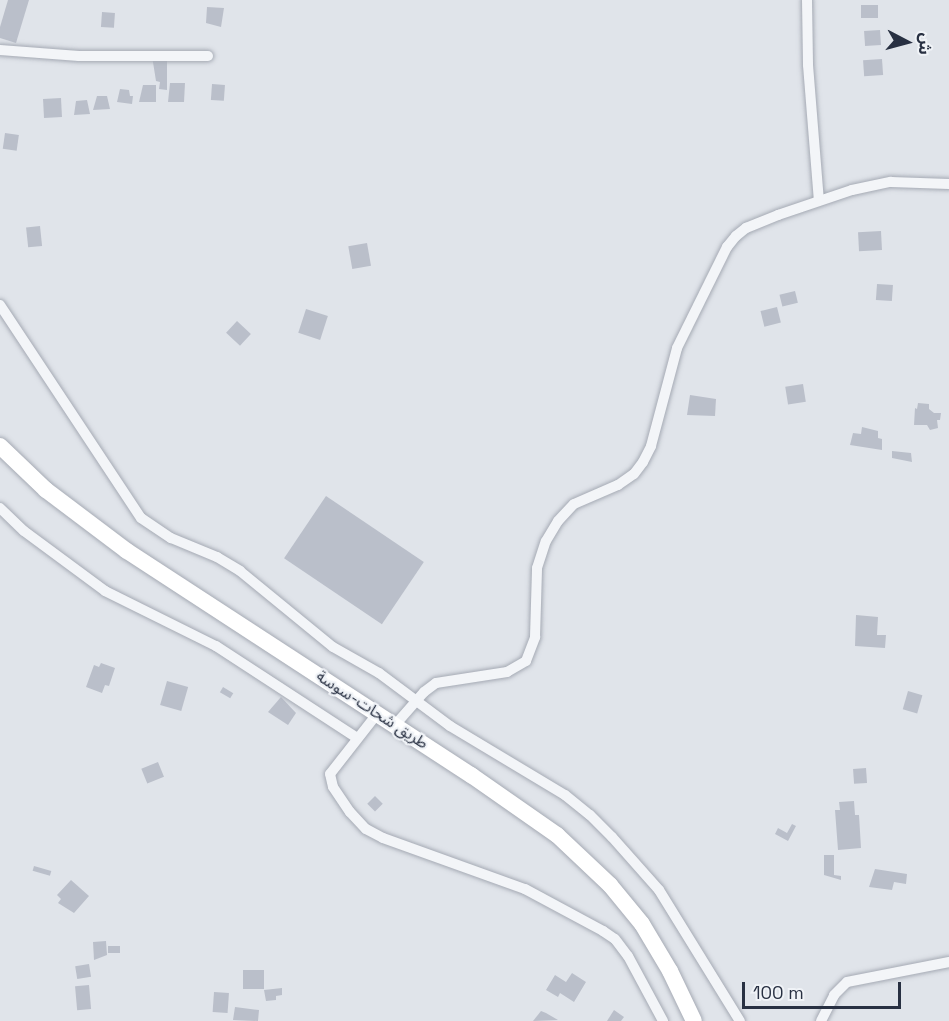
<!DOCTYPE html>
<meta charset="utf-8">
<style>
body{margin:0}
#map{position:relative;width:949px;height:1021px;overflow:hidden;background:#e0e4ea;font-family:"Space Grotesk","Noto Sans Arabic",sans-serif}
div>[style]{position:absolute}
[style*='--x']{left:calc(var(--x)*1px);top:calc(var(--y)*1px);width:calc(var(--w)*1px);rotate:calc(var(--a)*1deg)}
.building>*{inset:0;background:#babfca;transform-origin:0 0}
.roads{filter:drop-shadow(0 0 2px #a5aab4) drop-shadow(0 0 2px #a5aab4)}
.street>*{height:10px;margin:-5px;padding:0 5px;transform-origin:5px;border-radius:5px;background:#f3f5f8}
.primary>*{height:16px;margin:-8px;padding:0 8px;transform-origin:8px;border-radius:8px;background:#fff}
span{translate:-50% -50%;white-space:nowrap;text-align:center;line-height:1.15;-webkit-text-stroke:4.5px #f0f3f7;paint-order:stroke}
.street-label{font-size:16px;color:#283042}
.north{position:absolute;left:877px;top:12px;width:60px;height:60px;-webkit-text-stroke:4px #f0f3f7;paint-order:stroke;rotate:96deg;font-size:16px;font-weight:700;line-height:24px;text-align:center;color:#283042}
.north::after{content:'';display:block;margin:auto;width:21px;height:27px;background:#283042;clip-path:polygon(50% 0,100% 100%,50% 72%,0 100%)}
.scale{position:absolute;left:742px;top:982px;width:159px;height:27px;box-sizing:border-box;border:3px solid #283042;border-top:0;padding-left:8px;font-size:18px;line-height:21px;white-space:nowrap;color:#283042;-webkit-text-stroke:4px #f0f3f7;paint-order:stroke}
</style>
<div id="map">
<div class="building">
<div style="clip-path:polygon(8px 0,29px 0,16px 43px,0 38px,0 27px)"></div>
<div style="left:878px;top:5px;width:13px;height:17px;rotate:90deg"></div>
<div style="clip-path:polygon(207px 7px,224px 8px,221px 27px,206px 23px)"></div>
<div style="left:102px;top:12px;width:13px;height:15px;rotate:4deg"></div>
<div style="left:880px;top:30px;width:15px;height:16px;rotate:86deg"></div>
<div style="clip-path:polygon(152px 56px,167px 57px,167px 90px,159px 89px,160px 82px,156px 81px)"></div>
<div style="left:882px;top:59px;width:16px;height:19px;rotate:86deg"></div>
<div style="clip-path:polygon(170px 83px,185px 83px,184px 102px,168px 102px)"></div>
<div style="left:212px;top:84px;width:13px;height:16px;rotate:4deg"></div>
<div style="clip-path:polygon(143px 85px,156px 85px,156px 102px,139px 102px)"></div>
<div style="clip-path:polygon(120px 89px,129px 90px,130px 96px,133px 96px,132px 104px,117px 102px)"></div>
<div style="clip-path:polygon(97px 96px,107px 96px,110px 109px,93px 110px)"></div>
<div style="left:61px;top:98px;width:19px;height:18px;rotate:87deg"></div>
<div style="clip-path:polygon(87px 100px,90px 114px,74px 115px,76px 101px)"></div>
<div style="left:5px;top:133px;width:14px;height:16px;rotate:8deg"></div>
<div style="left:40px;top:226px;width:20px;height:14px;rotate:84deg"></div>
<div style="left:881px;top:231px;width:19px;height:23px;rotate:87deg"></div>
<div style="left:367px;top:243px;width:23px;height:19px;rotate:80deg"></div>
<div style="left:877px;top:284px;width:16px;height:16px;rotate:4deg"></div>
<div style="left:795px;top:291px;width:12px;height:16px;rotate:76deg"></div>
<div style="left:777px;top:307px;width:16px;height:17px;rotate:76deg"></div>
<div style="left:306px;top:309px;width:23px;height:25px;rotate:18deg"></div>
<div style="left:237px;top:321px;width:19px;height:16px;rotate:43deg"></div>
<div style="left:803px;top:384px;width:18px;height:18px;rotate:81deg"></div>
<div style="clip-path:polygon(690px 395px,716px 399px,715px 416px,687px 415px)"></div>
<div style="clip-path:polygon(918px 403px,929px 404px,929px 409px,934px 413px,941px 413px,940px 420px,937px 420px,938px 428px,930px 430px,927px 425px,914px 425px,915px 408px,917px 409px)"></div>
<div style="clip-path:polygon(862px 427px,878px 431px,878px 438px,882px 439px,882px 450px,850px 445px,853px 433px,861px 434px)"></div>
<div style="clip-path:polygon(892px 451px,911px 453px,912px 462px,892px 458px)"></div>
<div style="left:326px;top:496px;width:118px;height:75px;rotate:34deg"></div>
<div style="clip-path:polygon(856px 615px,878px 617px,877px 635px,886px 635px,885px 648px,855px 646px)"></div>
<div style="clip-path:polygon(101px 663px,115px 668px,109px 686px,105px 685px,102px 693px,86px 687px,94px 665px,99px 667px)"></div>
<div style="left:167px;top:681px;width:22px;height:25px;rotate:16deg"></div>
<div style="left:223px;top:687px;width:12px;height:6px;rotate:31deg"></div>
<div style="left:908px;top:691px;width:15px;height:19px;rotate:16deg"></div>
<div style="clip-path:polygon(281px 697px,296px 713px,288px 725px,268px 712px)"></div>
<div style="left:158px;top:762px;width:16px;height:18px;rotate:68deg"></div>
<div style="left:866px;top:768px;width:15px;height:13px;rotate:86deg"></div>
<div style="left:375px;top:796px;width:11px;height:11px;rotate:45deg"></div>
<div style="clip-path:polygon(854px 801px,855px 815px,859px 815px,861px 848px,838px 850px,835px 810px,840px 810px,839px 802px)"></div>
<div style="clip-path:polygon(792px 824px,796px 826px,788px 841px,775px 834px,778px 828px,787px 833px)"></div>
<div style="clip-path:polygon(824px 855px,834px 855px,834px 875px,841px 876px,841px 880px,824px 875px)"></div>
<div style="left:34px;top:866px;width:18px;height:5px;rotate:16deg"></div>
<div style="clip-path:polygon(875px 869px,907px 874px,906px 884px,894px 882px,892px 890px,869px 887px)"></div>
<div style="clip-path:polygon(71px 880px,89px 896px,74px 913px,58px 903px,61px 899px,57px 895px)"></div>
<div style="clip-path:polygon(106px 941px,107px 955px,94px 960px,93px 942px)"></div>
<div style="left:108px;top:946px;width:12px;height:7px"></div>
<div style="left:89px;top:964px;width:13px;height:14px;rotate:81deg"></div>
<div style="left:243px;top:970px;width:21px;height:19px"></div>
<div style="clip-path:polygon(572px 973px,586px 982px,574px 1002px,560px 993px,558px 997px,546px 990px,555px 975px,566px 982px)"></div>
<div style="left:89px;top:985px;width:24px;height:14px;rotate:85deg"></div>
<div style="clip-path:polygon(282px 988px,282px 995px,276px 996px,276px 1000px,266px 1001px,264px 990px)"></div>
<div style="left:214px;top:992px;width:15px;height:20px;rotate:4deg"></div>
<div style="clip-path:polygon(235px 1007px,259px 1010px,258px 1021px,233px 1020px)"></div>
<div style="clip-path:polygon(614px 1010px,624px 1017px,621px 1021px,607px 1021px)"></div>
<div style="clip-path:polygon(541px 1011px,546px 1013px,558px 1020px,533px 1021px)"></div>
</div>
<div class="roads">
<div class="street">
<div style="--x:807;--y:0;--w:65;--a:89.1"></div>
<div style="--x:808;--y:65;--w:136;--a:85.4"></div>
<div style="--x:0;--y:50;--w:79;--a:4.3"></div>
<div style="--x:79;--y:56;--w:129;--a:0"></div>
<div style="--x:0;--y:305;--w:255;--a:56.5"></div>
<div style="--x:141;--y:518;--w:36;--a:34"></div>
<div style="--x:171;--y:538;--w:50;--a:22.4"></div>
<div style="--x:217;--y:557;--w:27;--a:31"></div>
<div style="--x:240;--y:571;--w:120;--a:39.3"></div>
<div style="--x:333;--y:647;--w:53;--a:29.5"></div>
<div style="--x:379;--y:673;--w:89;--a:36.7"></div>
<div style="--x:450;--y:726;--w:134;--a:31"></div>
<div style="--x:565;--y:795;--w:32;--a:39"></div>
<div style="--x:590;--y:815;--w:31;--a:45"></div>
<div style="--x:612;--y:837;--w:71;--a:48.4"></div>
<div style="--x:659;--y:890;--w:154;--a:58.3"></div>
<div style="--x:0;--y:508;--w:33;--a:44"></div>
<div style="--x:24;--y:531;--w:101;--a:36.5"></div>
<div style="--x:105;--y:591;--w:124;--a:26.4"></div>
<div style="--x:216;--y:646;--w:168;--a:33.1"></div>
<div style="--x:377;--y:714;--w:76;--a:128.1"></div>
<div style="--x:330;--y:774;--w:13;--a:77"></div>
<div style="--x:333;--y:787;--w:30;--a:56"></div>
<div style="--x:350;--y:812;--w:23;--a:47"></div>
<div style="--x:366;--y:829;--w:19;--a:28"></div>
<div style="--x:383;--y:838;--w:151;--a:19.8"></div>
<div style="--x:525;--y:889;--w:89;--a:28.3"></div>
<div style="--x:603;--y:931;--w:14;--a:34"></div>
<div style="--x:615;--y:939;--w:21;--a:53"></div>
<div style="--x:628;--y:956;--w:74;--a:61.7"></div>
<div style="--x:395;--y:725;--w:44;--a:-48.7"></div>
<div style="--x:424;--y:692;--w:15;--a:-37"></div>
<div style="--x:436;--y:683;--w:72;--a:-8.8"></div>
<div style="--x:507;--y:672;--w:22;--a:-30"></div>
<div style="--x:526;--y:661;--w:26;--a:-69"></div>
<div style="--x:535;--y:637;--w:69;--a:-88.3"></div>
<div style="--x:537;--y:568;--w:28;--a:-72"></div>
<div style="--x:546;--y:541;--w:23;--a:-59"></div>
<div style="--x:558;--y:521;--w:23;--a:-47"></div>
<div style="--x:574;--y:504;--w:48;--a:-23.4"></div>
<div style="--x:618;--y:485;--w:19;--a:-35"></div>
<div style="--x:634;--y:474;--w:15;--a:-53"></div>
<div style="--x:643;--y:462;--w:18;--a:-63"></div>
<div style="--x:651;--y:446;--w:101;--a:-75.1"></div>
<div style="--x:677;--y:348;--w:113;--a:-63.7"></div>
<div style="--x:727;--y:247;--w:14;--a:-51"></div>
<div style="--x:736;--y:236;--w:13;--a:-39"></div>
<div style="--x:746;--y:228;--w:35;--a:-22"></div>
<div style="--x:778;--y:215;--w:78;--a:-18.7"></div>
<div style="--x:852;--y:190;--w:40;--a:-12"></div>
<div style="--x:891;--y:182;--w:58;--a:2"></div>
<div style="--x:821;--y:1021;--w:29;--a:-63"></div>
<div style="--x:834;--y:995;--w:18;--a:-45"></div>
<div style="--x:847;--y:982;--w:104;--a:-11.1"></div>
</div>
<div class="primary">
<div style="--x:0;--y:446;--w:64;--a:43.7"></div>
<div style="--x:46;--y:490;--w:101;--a:37"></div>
<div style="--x:127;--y:551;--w:411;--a:33.1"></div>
<div style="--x:471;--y:775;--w:105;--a:34.9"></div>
<div style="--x:557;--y:835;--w:73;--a:43.3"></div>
<div style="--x:610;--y:885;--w:50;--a:50.6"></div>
<div style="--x:642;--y:924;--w:55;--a:59.2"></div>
<div style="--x:670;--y:971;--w:55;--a:64.4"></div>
</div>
</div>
<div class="street-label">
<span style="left:372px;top:710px;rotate:33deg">طريق شحات-سوسة</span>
</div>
<div class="north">ش</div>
<div class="scale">100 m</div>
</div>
